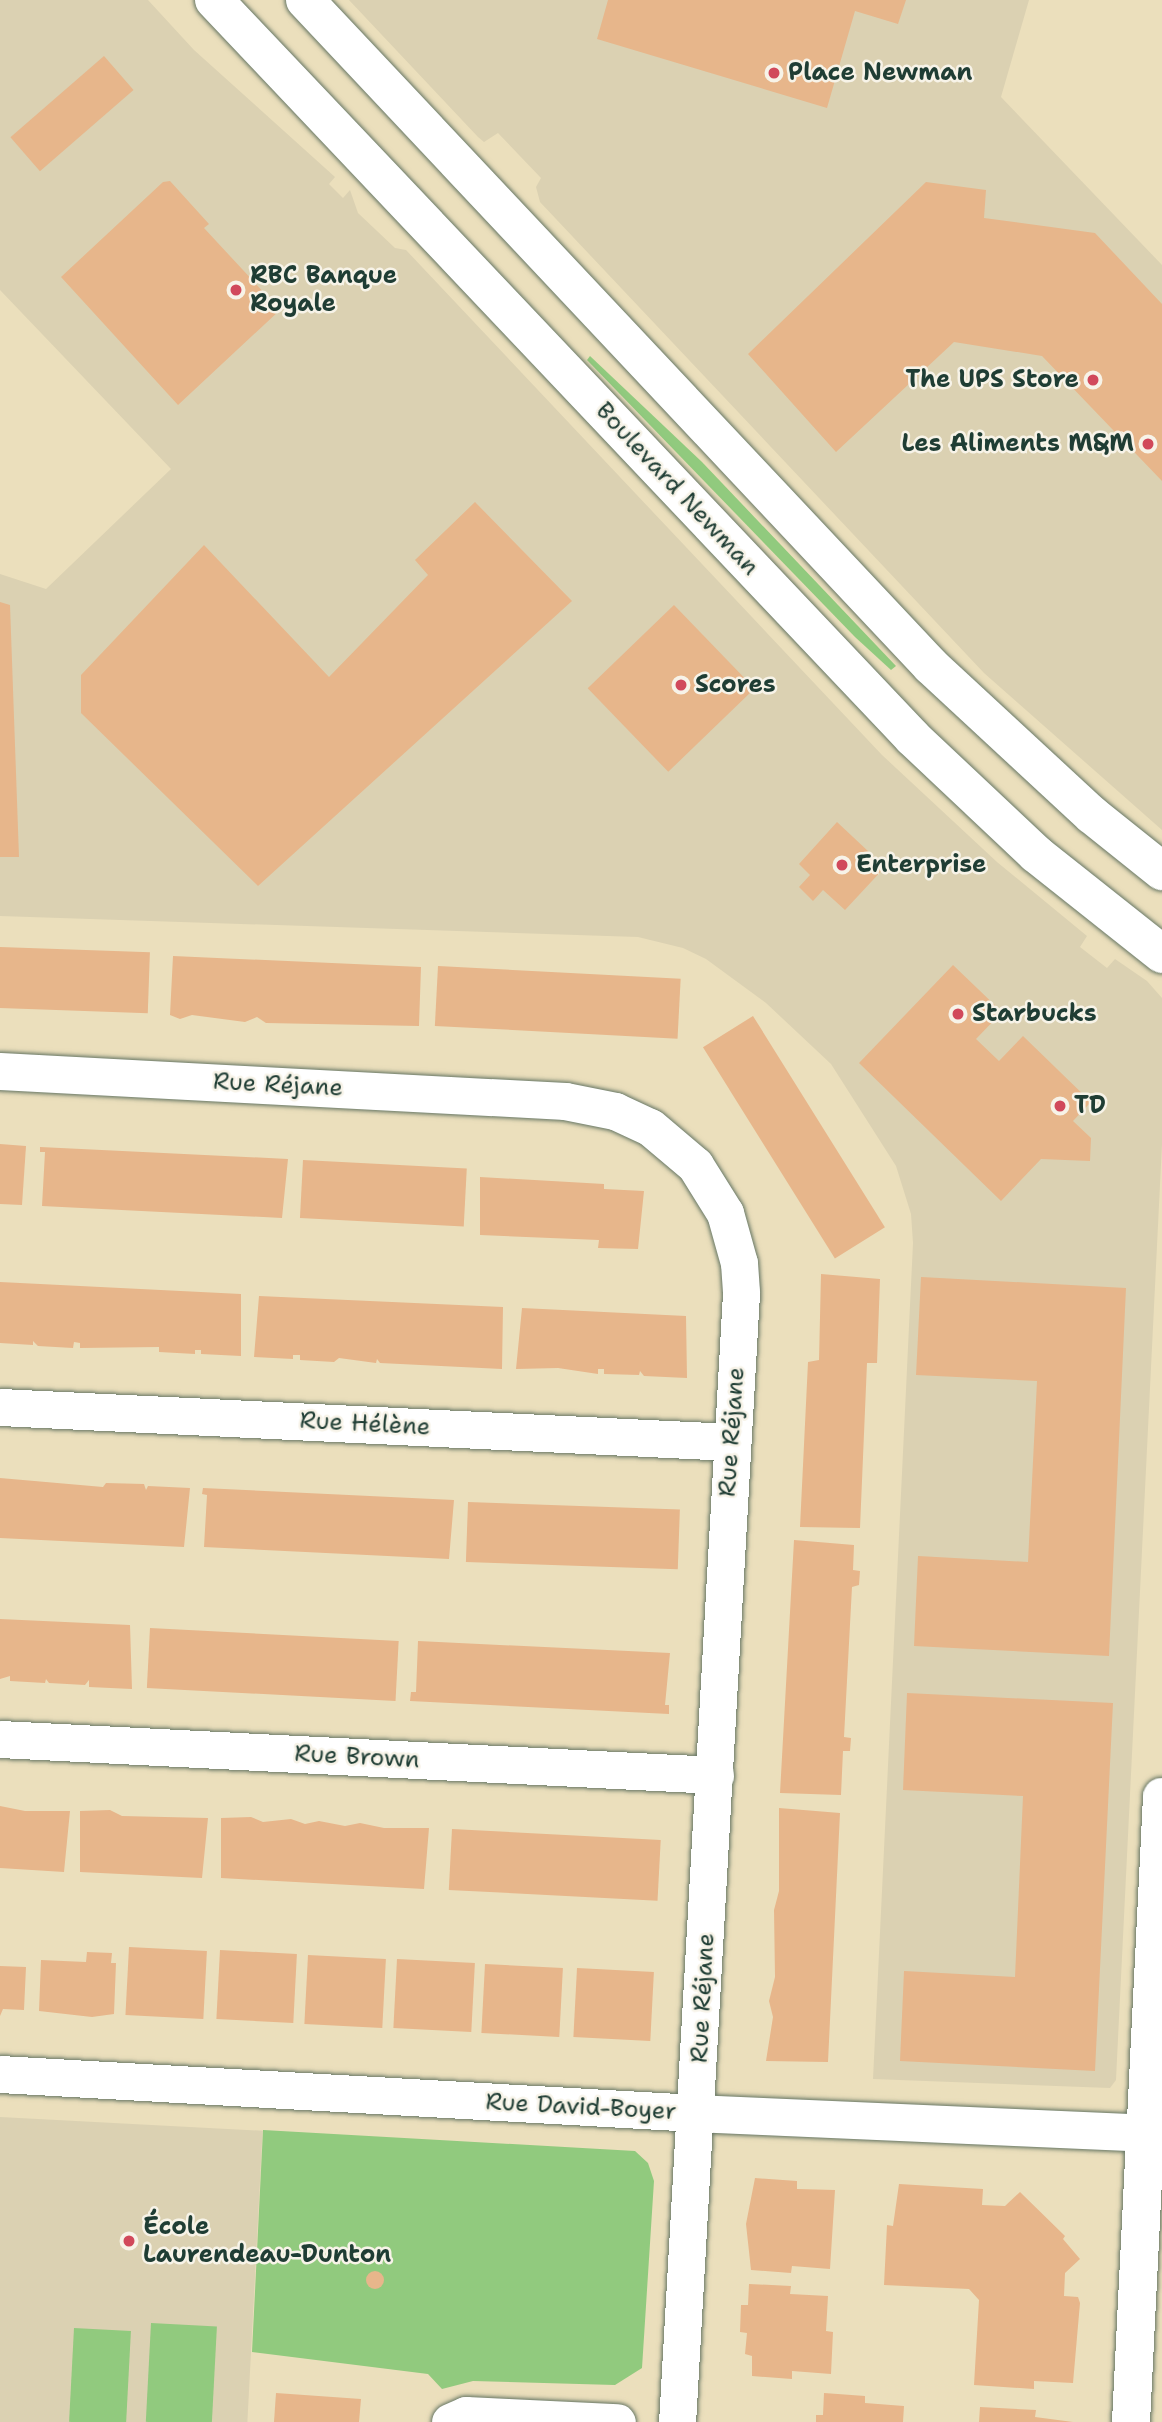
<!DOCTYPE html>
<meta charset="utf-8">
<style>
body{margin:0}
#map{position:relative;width:1162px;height:2422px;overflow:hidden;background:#ebdfbc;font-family:"Shantell Sans",sans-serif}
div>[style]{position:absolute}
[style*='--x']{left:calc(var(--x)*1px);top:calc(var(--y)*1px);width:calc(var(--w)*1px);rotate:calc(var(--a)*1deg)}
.built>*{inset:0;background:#dbd1b2;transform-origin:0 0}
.green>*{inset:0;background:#91ca7e;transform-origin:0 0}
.building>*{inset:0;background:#e7b68b;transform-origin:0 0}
.round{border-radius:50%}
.roads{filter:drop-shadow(0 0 2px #667664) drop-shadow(0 0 2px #667664)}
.minor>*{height:37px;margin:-18.5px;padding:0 18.5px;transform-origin:18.5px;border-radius:18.5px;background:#fff}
.tertiary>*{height:38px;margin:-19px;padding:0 19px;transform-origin:19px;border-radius:19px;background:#fff}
.secondary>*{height:38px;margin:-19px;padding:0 19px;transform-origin:19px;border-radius:19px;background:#fff}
.dots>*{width:19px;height:19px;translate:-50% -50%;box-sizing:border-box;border:4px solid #f7f3e8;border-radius:50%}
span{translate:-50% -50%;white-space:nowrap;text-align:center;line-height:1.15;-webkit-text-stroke:5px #f7f3e8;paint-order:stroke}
.poi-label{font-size:24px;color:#1f3d34;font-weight:700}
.left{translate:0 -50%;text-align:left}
.right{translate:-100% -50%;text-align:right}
.street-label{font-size:24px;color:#1f3d34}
</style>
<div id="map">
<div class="built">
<div style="clip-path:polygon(0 0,148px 0,194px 50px,335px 177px,329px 184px,343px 198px,350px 190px,358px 213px,395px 248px,406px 250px,882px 755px,997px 862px,1087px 936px,1080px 947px,1107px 968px,1115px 959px,1147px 981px,1162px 998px,1162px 1144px,1117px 2059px,1116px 2080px,1110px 2088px,873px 2079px,913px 1243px,911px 1214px,896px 1166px,831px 1064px,766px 1003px,706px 959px,683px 948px,638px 937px,0 916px,0 574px,46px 589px,171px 469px,0 290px)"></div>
<div style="clip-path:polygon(349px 0,1029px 0,1001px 97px,1162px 265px,1162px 830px,984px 673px,540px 202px,536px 187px,541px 178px,498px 133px,484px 142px,478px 137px)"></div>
<div style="left:0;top:2117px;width:263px;height:305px;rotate:3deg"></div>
</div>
<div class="green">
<div style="clip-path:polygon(590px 356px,702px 462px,896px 666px,891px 670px,855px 637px,587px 360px)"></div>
<div style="clip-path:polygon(263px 2130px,635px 2151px,648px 2163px,654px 2181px,642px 2368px,615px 2385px,473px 2381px,442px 2389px,428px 2374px,252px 2352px)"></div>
<div style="left:151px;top:2323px;width:66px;height:99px;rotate:3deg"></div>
<div style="left:74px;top:2328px;width:57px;height:94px;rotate:3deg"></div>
</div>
<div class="building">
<div style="clip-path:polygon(608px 0,906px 0,898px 24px,855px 11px,827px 108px,597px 39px)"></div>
<div style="left:104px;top:56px;width:45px;height:124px;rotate:49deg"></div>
<div style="clip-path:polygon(170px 181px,209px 224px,204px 228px,280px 310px,178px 405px,61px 277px,163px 182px)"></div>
<div style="clip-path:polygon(926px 182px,986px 190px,984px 218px,1095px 233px,1162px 304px,1162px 481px,1042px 356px,954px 342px,836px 452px,748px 354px)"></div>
<div style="clip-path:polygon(475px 502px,572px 601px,258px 886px,81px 713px,81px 675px,204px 545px,329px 677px,428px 575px,415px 560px)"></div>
<div style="clip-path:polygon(0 602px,10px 605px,19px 857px,0 857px)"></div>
<div style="left:674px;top:605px;width:116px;height:120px;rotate:46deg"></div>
<div style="clip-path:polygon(837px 822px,885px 867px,845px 910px,823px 890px,813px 901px,799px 887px,810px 875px,799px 864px)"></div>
<div style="left:0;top:947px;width:150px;height:61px;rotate:2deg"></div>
<div style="clip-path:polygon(173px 956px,421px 967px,419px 1026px,266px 1023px,257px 1017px,245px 1022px,192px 1015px,180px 1019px,170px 1015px)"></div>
<div style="clip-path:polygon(953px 965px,1002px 1012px,976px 1039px,999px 1061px,1023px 1036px,1091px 1102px,1073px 1121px,1091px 1138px,1090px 1161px,1041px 1159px,1001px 1201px,859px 1063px)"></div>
<div style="left:438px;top:966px;width:243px;height:60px;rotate:3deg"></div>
<div style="left:753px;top:1016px;width:249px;height:59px;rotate:58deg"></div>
<div style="clip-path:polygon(0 1144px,26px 1146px,22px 1205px,0 1204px)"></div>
<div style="clip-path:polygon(40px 1147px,288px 1159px,282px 1218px,42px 1206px,45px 1152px,40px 1152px)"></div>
<div style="left:303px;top:1160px;width:164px;height:58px;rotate:3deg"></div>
<div style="clip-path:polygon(480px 1177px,604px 1184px,604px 1189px,644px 1191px,638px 1249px,598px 1248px,599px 1240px,480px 1235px)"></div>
<div style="clip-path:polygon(821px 1274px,880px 1279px,877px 1363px,867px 1363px,860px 1528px,800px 1527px,808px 1362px,819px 1360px)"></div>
<div style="clip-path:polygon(921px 1277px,1126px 1288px,1109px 1656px,914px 1646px,918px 1556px,1028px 1562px,1037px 1381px,916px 1375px)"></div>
<div style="clip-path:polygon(0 1282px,241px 1294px,241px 1356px,201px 1354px,201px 1350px,195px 1350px,195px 1354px,159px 1352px,159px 1347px,80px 1348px,80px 1343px,74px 1342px,73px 1348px,38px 1346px,33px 1341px,33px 1345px,0 1343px)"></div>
<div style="clip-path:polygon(259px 1296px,503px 1307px,502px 1369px,380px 1363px,377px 1359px,376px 1363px,339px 1358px,334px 1362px,300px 1360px,300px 1355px,293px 1355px,293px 1359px,254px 1357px)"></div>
<div style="clip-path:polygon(522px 1308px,686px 1316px,687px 1378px,644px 1376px,640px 1371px,639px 1375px,604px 1374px,604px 1369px,598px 1369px,598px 1374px,558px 1368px,516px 1369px)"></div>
<div style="clip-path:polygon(0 1478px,103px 1487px,106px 1483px,144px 1484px,146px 1490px,148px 1486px,190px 1488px,184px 1547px,0 1538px)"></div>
<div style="clip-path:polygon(203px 1488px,454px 1500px,449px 1559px,204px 1547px,207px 1495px,202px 1494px)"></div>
<div style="left:468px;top:1502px;width:212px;height:60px;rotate:2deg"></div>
<div style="clip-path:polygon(794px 1540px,854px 1545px,853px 1570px,860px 1571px,859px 1585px,852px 1587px,844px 1737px,851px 1738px,850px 1751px,843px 1751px,841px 1795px,780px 1793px)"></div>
<div style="clip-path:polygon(0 1619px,130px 1625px,132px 1689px,89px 1687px,89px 1680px,85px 1685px,49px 1683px,46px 1679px,45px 1683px,10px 1681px,10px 1676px,0 1679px)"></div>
<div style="left:150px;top:1628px;width:249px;height:60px;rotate:3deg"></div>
<div style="clip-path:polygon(418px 1641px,670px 1653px,665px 1705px,669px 1705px,669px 1714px,410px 1701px,411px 1692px,416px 1692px)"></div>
<div style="clip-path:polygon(907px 1693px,1113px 1703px,1095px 2071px,900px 2061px,904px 1971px,1015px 1977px,1023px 1796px,903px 1790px)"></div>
<div style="clip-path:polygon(0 1806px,25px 1811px,70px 1811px,64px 1872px,0 1868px)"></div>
<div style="clip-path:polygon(779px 1808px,840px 1813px,828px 2062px,766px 2061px,773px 2017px,769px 2001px,775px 1977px,774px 1910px,779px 1891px)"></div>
<div style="clip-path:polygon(110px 1810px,122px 1816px,208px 1818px,202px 1878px,80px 1872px,80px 1811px)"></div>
<div style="clip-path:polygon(251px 1817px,263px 1822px,291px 1819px,305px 1824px,319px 1821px,345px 1826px,360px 1823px,384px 1828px,429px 1828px,424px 1889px,221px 1878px,221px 1818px)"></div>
<div style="left:452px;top:1829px;width:209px;height:61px;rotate:3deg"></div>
<div style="left:129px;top:1947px;width:78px;height:68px;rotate:3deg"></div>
<div style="left:220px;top:1950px;width:77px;height:69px;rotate:3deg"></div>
<div style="clip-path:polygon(87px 1952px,112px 1953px,111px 1963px,116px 1963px,114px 2014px,92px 2017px,39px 2011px,41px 1960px,86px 1962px)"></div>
<div style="left:308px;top:1955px;width:78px;height:69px;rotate:3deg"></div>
<div style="left:397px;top:1959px;width:78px;height:69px;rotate:3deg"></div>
<div style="left:485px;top:1964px;width:78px;height:69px;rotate:3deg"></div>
<div style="clip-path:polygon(0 1966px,26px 1967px,24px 2010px,3px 2009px,0 2016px)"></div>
<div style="left:577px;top:1968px;width:77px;height:69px;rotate:3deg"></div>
<div style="clip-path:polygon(755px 2178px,797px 2181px,797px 2189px,835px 2190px,830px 2269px,792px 2266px,791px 2273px,751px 2270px,746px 2224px)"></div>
<div style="clip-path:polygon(899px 2184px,983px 2189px,982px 2205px,1005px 2206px,1020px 2192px,1065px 2236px,1063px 2239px,1080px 2259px,1065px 2273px,1064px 2296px,1078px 2297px,1080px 2303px,1073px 2383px,1034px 2381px,1034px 2389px,974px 2385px,979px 2300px,969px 2289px,884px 2285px,887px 2225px,893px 2226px)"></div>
<div class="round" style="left:366px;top:2271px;width:18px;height:18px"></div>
<div style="clip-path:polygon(749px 2284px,791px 2286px,790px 2294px,828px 2296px,826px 2331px,833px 2332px,831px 2374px,792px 2371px,792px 2379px,752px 2376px,752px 2356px,745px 2354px,747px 2333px,740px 2332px,741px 2305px,748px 2305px)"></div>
<div style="clip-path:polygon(276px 2393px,361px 2399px,359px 2422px,274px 2422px)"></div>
<div style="clip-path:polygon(824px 2393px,865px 2396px,865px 2403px,904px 2406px,903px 2422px,816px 2422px,816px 2415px,823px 2415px)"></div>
<div style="clip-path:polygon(980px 2407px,1036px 2410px,1035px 2417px,1073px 2422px,979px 2422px)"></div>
</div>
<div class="roads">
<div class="minor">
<div style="--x:0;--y:1071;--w:566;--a:3.04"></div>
<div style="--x:565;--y:1101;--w:51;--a:11.3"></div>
<div style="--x:615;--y:1111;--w:38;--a:25"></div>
<div style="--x:650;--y:1127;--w:59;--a:40.2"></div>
<div style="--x:695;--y:1165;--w:57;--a:58"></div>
<div style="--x:725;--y:1213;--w:52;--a:74.4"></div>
<div style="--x:739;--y:1263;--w:30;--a:86"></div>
<div style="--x:741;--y:1293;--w:1131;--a:93.24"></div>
<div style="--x:0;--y:1407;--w:731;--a:2.74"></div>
<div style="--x:0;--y:1739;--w:716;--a:2.88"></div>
<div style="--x:0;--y:2074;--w:696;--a:3.21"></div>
<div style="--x:695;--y:2113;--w:467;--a:2.5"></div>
<div style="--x:450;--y:2422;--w:17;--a:-24"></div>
<div style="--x:466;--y:2415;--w:151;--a:2.7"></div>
</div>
<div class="tertiary">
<div style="--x:1131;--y:2422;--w:626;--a:-87.16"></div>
</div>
<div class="secondary">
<div style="--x:214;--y:0;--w:1016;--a:46.55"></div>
<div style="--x:913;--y:738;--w:169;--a:43.3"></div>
<div style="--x:1036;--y:854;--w:161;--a:38.4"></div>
<div style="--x:305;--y:0;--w:914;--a:46.77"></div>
<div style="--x:931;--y:666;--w:219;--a:42.8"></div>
<div style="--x:1092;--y:815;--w:90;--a:38.7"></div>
</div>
</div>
<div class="dots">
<div style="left:774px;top:73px;background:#d1495b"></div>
<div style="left:236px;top:290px;background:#d1495b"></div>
<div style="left:1093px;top:380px;background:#d1495b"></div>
<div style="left:1148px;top:444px;background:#d1495b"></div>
<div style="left:681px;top:685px;background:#d1495b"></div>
<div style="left:842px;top:865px;background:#d1495b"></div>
<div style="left:958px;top:1014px;background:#d1495b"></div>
<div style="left:1060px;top:1106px;background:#d1495b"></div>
<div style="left:129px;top:2241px;background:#d1495b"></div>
</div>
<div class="poi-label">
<span class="left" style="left:788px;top:73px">Place Newman</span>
<span class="left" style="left:250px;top:290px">RBC Banque<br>Royale</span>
<span class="right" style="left:1079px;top:380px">The UPS Store</span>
<span class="right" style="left:1134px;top:444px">Les Aliments M&amp;M</span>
<span class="left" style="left:695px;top:685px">Scores</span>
<span class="left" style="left:856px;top:865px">Enterprise</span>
<span class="left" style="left:972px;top:1014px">Starbucks</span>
<span class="left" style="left:1074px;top:1106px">TD</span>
<span class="left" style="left:143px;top:2241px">École<br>Laurendeau-Dunton</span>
</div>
<div class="street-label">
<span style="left:677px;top:489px;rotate:47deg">Boulevard Newman</span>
<span style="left:278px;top:1085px;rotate:3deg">Rue Réjane</span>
<span style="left:365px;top:1424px;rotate:3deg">Rue Hélène</span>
<span style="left:732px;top:1432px;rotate:-86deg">Rue Réjane</span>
<span style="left:357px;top:1757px;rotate:3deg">Rue Brown</span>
<span style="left:703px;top:1998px;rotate:-87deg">Rue Réjane</span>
<span style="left:581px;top:2107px;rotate:3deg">Rue David-Boyer</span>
</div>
</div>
